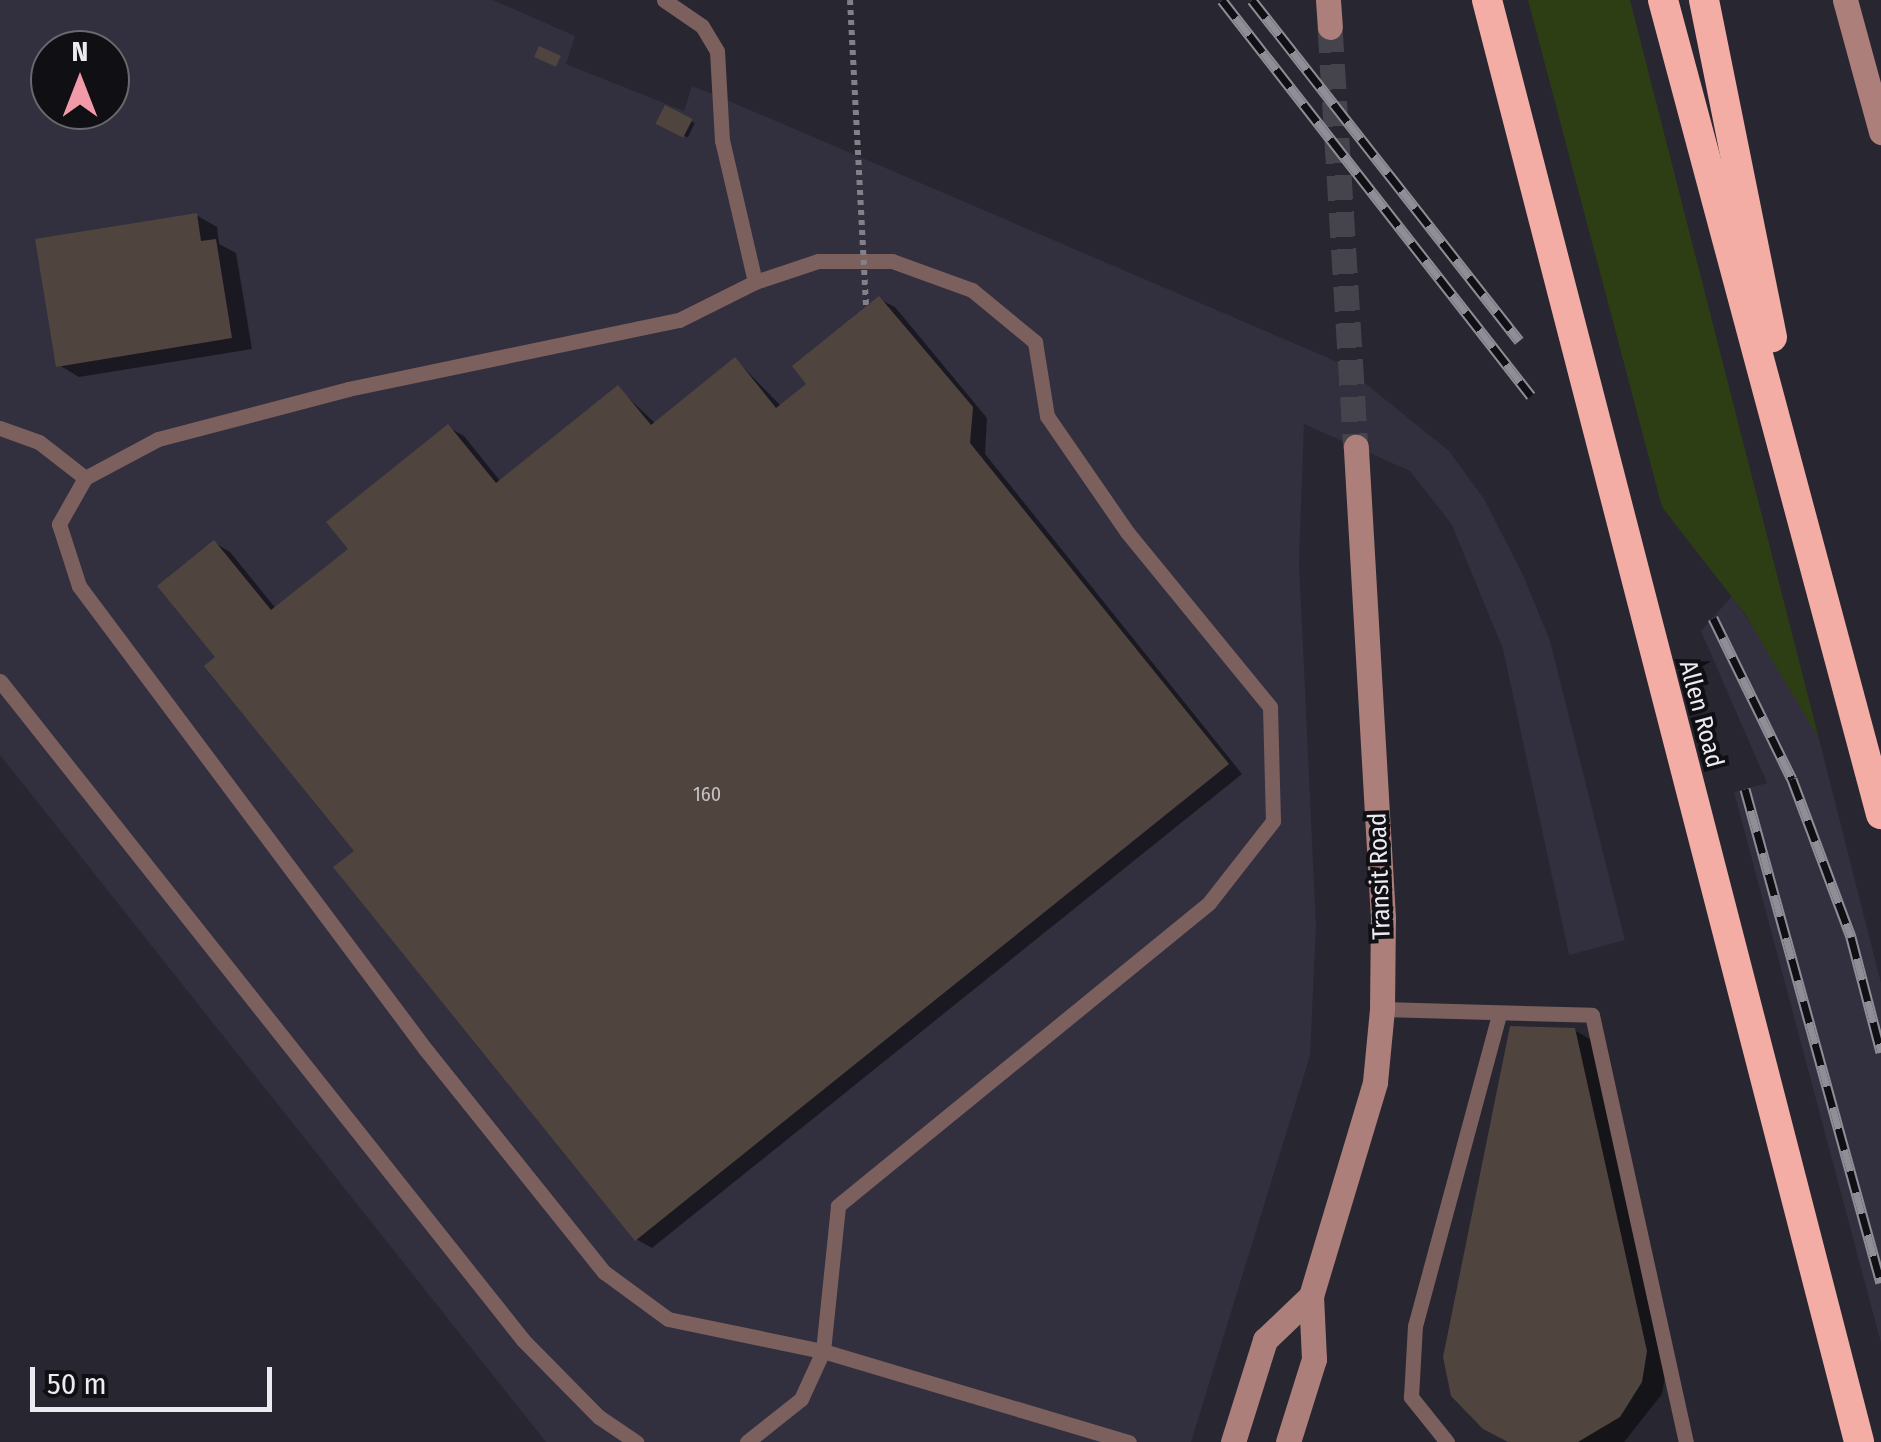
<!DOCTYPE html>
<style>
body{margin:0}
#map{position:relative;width:1881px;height:1442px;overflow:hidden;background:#282630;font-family:"Fira Sans Condensed",sans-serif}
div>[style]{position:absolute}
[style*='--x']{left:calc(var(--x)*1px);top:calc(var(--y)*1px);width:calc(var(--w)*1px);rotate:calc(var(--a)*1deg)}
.built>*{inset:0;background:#322f3f}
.green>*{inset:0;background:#2d3e15}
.shadow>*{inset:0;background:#0007;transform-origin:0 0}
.building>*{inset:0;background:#50443f;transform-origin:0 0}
.secondary-tunnel>*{height:25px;margin-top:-12.5px;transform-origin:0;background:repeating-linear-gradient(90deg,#45444d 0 25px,transparent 0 37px)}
.lane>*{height:15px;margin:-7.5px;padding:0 7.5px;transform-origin:7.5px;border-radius:7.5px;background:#7c605d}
.secondary>*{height:25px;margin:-12.5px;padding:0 12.5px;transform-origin:12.5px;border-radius:12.5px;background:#ac7f7a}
.highway>*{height:30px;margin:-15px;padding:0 15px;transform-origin:15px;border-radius:15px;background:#f3ada5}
.rail>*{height:11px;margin-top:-5.5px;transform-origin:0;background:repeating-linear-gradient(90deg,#101014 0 22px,#8f8d95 0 44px);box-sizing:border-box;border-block:2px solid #8f8d95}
.path-bridge>*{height:6px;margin-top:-3px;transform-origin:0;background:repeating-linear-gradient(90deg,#828189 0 5px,transparent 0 10px)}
span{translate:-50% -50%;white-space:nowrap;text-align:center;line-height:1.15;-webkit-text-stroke:8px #101014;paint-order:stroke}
.number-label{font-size:20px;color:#c5c1c5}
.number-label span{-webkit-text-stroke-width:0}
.street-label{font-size:25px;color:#ecebf2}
.north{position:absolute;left:30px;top:30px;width:100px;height:100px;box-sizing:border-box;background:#101014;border:2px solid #68686d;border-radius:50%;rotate:0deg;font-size:28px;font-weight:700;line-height:40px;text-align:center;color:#ecebf2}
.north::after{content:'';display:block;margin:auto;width:35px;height:45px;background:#f39aaa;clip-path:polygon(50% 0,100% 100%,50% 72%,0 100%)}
.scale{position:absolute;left:30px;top:1367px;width:242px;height:45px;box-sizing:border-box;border:5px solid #ecebf2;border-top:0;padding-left:12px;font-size:30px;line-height:35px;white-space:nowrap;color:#ecebf2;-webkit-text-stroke:8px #101014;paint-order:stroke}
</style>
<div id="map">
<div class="built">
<div style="clip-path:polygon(evenodd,0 0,493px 0,575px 36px,566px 64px,684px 111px,692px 86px,720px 97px,1340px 363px,1449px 451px,1484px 499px,1523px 575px,1550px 641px,1625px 940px,1569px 955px,1503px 649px,1452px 525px,1410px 471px,1304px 424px,1299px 562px,1316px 925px,1310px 1056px,1191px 1442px,546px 1442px,0 755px,0 0,50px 50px,110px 50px,110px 110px,50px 110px,50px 50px)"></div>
<div style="clip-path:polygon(1732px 596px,1783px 671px,1819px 739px,1881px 983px,1881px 1343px,1734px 792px,1767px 783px,1701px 631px)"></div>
</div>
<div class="green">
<div style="clip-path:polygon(1528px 0,1630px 0,1819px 739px,1745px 614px,1662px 507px)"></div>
</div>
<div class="shadow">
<div style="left:666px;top:109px;width:32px;height:16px;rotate:26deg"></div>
<div style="clip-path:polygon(196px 215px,217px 227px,219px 244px,236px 253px,252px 349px,79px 377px,59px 365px)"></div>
<div style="clip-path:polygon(879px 299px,895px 307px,987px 418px,985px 454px,1242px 774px,652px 1248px,636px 1239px,357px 852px,215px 543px,230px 552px,277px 610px,351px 550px,448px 427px,464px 436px,501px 482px,618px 388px,656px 424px,736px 360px,782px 407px,809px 384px)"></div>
<div style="clip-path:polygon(1574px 1030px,1595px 1042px,1667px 1364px,1662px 1394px,1624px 1442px,1511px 1442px)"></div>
</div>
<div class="building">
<div style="left:539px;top:46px;width:24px;height:12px;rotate:24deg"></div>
<div style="left:665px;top:105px;width:31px;height:21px;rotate:27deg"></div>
<div style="clip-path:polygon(197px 213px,201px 241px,216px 239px,232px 338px,56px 367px,35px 239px)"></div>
<div style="clip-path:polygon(879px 296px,973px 407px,970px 443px,1229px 764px,635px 1241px,333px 867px,354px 851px,204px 666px,215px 657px,157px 586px,214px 540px,271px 610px,348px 549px,326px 522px,448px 424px,496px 483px,618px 385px,651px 425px,735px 357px,776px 408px,806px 384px,792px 366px)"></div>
<div style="clip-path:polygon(1510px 1026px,1575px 1028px,1647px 1351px,1642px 1382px,1620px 1417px,1578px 1442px,1508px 1442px,1483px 1429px,1451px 1396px,1443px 1357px)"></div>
</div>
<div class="secondary-tunnel">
<div style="--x:1330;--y:27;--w:421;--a:86.5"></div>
</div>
<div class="lane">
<div style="--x:664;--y:0;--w:46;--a:34.4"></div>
<div style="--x:702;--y:26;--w:29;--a:59"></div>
<div style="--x:717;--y:51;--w:89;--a:86.8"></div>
<div style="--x:722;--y:140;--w:146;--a:76.9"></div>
<div style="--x:0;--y:428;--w:41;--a:19.7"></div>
<div style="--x:39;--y:442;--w:58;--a:38"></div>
<div style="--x:85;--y:478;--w:53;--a:119.5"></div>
<div style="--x:59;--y:524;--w:65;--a:72.1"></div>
<div style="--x:79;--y:586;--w:579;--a:53.21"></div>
<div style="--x:426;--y:1050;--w:285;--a:51.3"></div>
<div style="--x:604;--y:1272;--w:79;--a:36.3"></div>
<div style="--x:668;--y:1319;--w:158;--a:11.7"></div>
<div style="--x:823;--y:1351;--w:319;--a:16.6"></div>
<div style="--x:85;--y:478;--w:83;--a:-28.1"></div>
<div style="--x:158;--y:439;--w:196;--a:-14.7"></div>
<div style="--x:348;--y:389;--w:338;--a:-11.8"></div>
<div style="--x:679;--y:320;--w:85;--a:-26.6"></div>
<div style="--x:755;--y:282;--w:66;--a:-18.4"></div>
<div style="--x:818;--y:261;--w:74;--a:0"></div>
<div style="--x:892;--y:261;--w:85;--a:19.9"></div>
<div style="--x:972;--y:290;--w:82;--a:39.5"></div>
<div style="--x:1035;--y:342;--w:75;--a:80.8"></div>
<div style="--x:1047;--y:416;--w:141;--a:55.4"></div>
<div style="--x:1127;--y:532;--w:226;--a:50.7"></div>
<div style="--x:1270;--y:707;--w:114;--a:88.5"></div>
<div style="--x:1273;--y:821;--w:104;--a:128"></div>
<div style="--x:1209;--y:903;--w:479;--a:140.8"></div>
<div style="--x:838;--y:1206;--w:146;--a:95.9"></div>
<div style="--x:823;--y:1351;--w:53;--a:114.6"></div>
<div style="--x:801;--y:1399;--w:69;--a:141.5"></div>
<div style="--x:0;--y:681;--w:841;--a:51.56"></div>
<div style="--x:523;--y:1340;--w:108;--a:45.4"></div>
<div style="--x:599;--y:1417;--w:45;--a:34"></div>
<div style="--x:1382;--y:1009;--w:210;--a:1.6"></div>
<div style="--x:1592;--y:1015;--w:437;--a:77.6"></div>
<div style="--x:1447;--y:1442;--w:58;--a:-128.7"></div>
<div style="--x:1411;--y:1397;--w:71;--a:-86.8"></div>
<div style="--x:1415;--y:1326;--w:322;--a:-74.9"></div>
</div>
<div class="secondary">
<div style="--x:1328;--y:0;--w:27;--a:86"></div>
<div style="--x:1845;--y:0;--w:137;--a:74.7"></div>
<div style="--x:1233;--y:1442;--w:107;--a:-72.6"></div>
<div style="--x:1265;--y:1340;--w:64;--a:-43.7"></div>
<div style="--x:1288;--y:1442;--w:87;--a:-72.6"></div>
<div style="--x:1314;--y:1359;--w:63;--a:-92.7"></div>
<div style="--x:1311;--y:1296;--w:223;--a:-73.3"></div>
<div style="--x:1375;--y:1082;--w:73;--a:-84.5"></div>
<div style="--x:1382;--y:1009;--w:91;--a:-89.4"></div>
<div style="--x:1383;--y:918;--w:472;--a:-93.3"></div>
</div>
<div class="highway">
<div style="--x:1487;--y:0;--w:1489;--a:75.53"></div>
<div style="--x:1663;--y:0;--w:843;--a:75.01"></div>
<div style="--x:1704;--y:0;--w:344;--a:78.6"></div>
</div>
<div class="rail">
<div style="--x:1222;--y:0;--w:502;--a:52.03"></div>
<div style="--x:1252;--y:0;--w:433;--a:51.9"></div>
<div style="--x:1713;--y:618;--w:179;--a:63.9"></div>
<div style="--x:1792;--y:779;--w:169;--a:69.5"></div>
<div style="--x:1851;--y:937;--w:119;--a:75.4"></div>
<div style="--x:1745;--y:789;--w:512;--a:74.61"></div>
</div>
<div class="path-bridge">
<div style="--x:850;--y:0;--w:307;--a:87"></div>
</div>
<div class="number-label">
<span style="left:707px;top:794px">160</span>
</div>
<div class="street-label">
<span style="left:1701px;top:714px;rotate:75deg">Allen Road</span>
<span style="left:1380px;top:876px;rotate:-92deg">Transit Road</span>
</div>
<div class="north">N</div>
<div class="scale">50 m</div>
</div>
